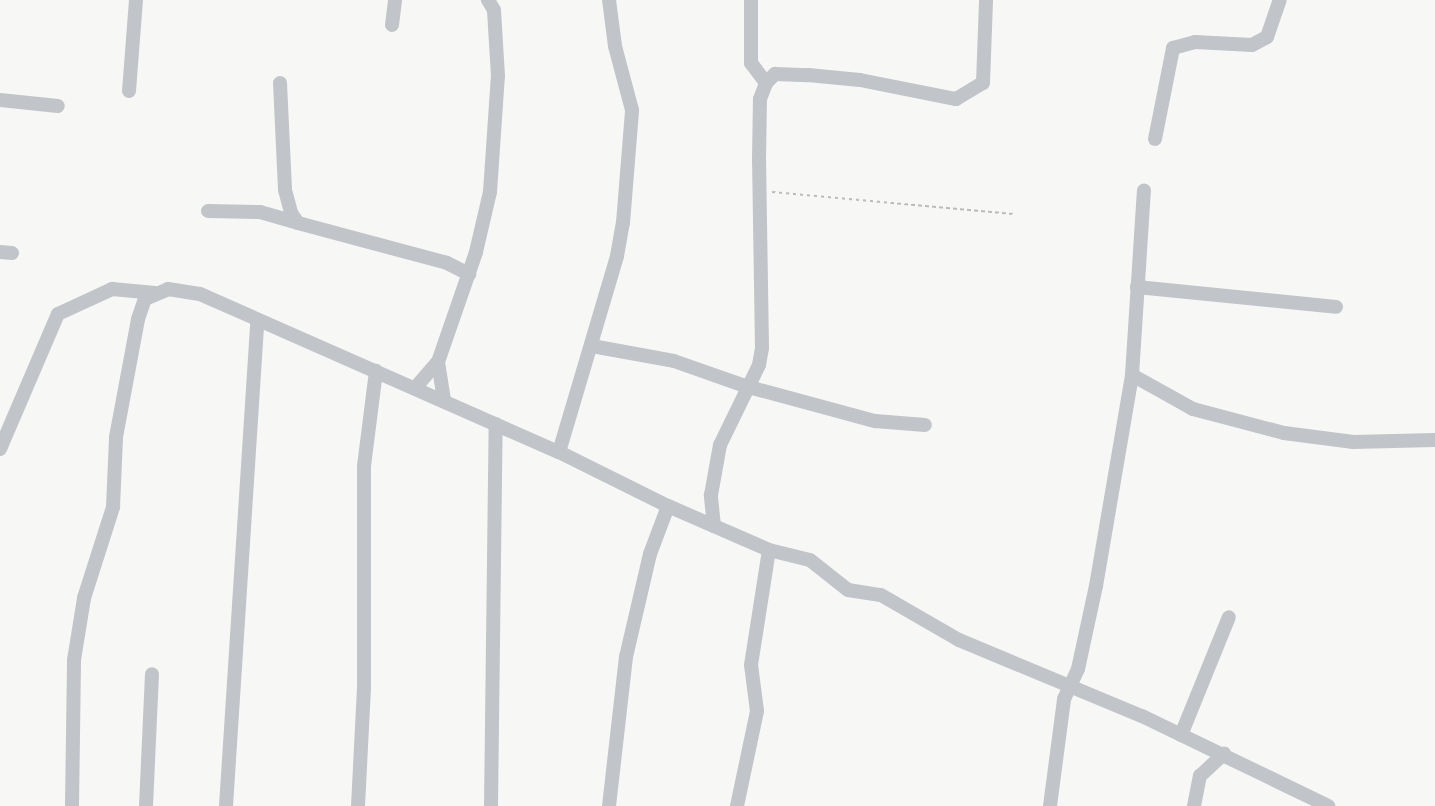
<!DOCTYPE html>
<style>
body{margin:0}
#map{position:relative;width:1435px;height:806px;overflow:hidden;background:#f7f7f5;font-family:"Nunito Sans",sans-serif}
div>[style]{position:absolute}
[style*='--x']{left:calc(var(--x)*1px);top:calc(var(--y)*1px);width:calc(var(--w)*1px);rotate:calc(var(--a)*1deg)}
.path>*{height:2px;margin-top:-1px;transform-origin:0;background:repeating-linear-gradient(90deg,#b9bcbe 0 3.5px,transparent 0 7px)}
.minor>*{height:14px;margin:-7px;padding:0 7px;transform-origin:7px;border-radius:7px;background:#c1c4c8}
span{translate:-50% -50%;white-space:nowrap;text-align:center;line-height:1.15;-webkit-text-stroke:7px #fff;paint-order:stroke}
</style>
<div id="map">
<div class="path">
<div style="--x:772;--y:192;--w:242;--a:5.2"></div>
</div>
<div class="minor">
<div style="--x:751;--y:0;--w:63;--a:90"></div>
<div style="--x:751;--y:63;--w:25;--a:53"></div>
<div style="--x:392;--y:25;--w:25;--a:-83"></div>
<div style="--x:280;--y:83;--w:107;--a:87.3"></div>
<div style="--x:285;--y:190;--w:24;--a:75"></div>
<div style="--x:291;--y:213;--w:12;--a:55"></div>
<div style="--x:298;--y:223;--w:154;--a:15"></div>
<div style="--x:447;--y:263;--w:25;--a:27"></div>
<div style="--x:129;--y:91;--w:91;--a:-85.6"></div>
<div style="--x:0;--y:100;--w:58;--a:5.9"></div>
<div style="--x:1155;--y:139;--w:93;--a:-78.8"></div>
<div style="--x:1173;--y:48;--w:23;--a:-15"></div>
<div style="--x:1195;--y:42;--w:57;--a:3"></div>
<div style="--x:1252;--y:45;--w:17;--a:-28"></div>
<div style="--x:1267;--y:37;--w:39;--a:-71"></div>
<div style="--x:208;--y:211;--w:52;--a:1.1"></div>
<div style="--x:260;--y:212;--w:40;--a:16"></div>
<div style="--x:0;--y:252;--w:12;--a:5"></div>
<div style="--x:1137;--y:287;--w:200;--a:5.7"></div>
<div style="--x:592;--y:346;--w:83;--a:10.4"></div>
<div style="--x:674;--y:361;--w:75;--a:19.4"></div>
<div style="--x:745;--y:386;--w:135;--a:15.1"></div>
<div style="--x:875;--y:421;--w:50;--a:4.6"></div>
<div style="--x:438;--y:362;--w:38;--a:81"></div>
<div style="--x:1132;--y:375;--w:70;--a:29.1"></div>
<div style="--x:1193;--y:409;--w:94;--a:14.8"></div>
<div style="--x:1284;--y:433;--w:70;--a:7.4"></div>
<div style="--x:1353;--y:442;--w:82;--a:-1.4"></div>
<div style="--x:415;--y:388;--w:35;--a:-49"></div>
<div style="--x:438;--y:362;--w:116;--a:-70.9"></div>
<div style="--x:476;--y:252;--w:62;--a:-76.9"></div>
<div style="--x:490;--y:192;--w:116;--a:-86.1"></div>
<div style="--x:498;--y:76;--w:66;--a:-93.5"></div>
<div style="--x:494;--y:10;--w:12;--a:-121"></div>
<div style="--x:0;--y:449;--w:147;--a:-66.8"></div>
<div style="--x:58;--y:314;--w:60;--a:-24.8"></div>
<div style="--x:112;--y:289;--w:43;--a:5.3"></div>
<div style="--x:559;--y:452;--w:204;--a:-73.5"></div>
<div style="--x:617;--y:256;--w:34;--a:-80"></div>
<div style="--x:623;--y:223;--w:113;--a:-85.4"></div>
<div style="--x:632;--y:110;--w:66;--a:-104.9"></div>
<div style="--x:615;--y:46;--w:46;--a:-97.4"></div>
<div style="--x:714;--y:526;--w:31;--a:-96"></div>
<div style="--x:711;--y:495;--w:51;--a:-79.8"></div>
<div style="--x:720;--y:445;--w:89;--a:-64"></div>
<div style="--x:759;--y:365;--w:17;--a:-80"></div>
<div style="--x:762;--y:348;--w:188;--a:-90.9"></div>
<div style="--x:759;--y:160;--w:61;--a:-89.1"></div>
<div style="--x:760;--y:99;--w:17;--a:-69"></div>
<div style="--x:766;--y:83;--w:13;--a:-45"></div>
<div style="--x:775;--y:74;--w:33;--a:2"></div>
<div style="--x:808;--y:75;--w:52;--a:5.5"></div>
<div style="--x:860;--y:80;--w:98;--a:11.2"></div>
<div style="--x:956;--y:99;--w:31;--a:-31"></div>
<div style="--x:983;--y:83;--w:83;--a:-87.9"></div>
<div style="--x:1181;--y:735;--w:127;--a:-67.9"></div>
<div style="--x:72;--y:806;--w:146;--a:-89.2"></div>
<div style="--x:74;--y:660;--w:63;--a:-80.8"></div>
<div style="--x:84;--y:598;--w:96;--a:-72.3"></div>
<div style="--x:113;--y:507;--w:70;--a:-87.5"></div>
<div style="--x:116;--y:437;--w:120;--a:-79.4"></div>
<div style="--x:138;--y:319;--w:21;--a:-71"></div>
<div style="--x:145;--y:299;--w:25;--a:-23"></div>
<div style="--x:168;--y:289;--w:32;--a:9"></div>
<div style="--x:200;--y:294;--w:392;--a:23.8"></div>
<div style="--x:559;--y:452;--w:122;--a:26.4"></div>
<div style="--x:668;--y:506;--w:110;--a:23.5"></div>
<div style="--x:769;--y:550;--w:42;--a:13.7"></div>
<div style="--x:810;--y:560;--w:48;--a:38.3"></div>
<div style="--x:848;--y:590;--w:33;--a:9"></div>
<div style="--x:881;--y:595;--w:90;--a:30"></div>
<div style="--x:959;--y:640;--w:198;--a:22.6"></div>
<div style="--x:1142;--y:716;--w:207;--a:25.8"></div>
<div style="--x:146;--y:806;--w:132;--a:-87.4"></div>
<div style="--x:226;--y:806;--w:485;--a:-86.3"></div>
<div style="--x:358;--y:806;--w:118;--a:-87.1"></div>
<div style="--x:364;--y:688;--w:222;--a:-90"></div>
<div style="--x:364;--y:466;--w:96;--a:-82.8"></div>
<div style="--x:491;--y:806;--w:382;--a:-89.3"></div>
<div style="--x:609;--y:806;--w:150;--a:-83.5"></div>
<div style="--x:626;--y:657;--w:106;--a:-76.9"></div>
<div style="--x:650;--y:554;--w:51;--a:-69.4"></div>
<div style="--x:737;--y:806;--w:97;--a:-78.1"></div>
<div style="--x:757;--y:711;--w:46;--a:-97.4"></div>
<div style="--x:751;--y:665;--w:116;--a:-81.1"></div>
<div style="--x:1050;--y:806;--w:108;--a:-82.5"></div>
<div style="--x:1064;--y:699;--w:33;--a:-65"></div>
<div style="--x:1078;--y:669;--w:85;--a:-77.8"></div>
<div style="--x:1096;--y:586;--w:214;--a:-80.3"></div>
<div style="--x:1132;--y:375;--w:185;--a:-86.3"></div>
<div style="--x:1194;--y:806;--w:31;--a:-79"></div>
<div style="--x:1200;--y:776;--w:33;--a:-43"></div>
</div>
</div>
